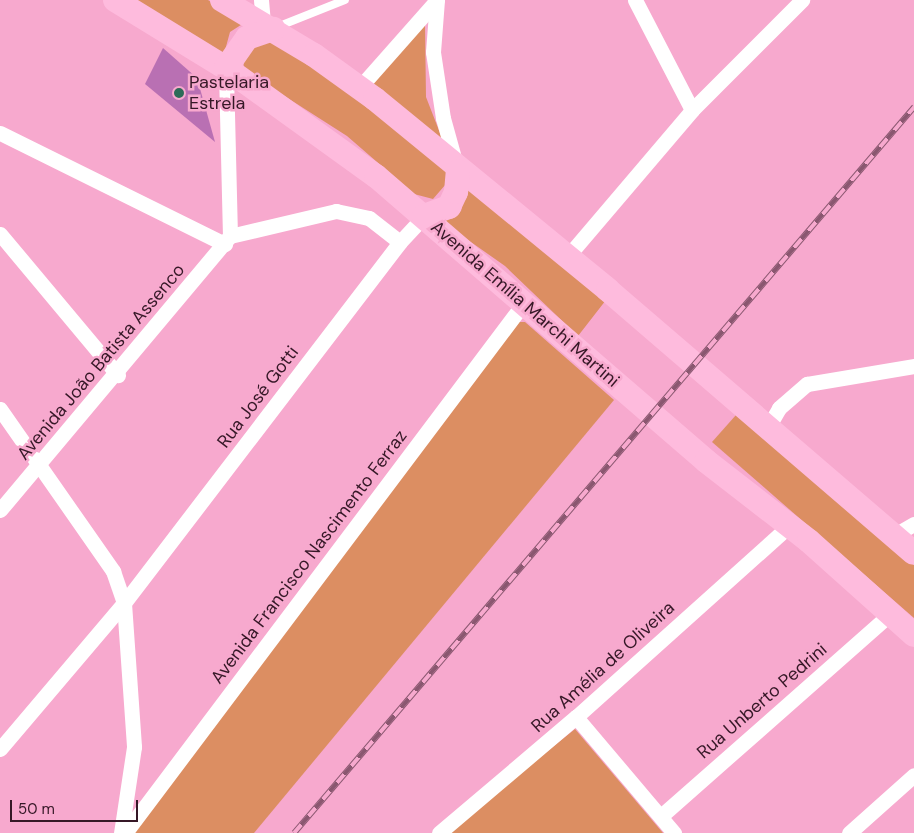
<!DOCTYPE html>
<meta charset="utf-8">
<style>
body{margin:0}
#map{position:relative;width:914px;height:833px;overflow:hidden;background:#f7a9ce;font-family:"DM Sans",sans-serif}
div>[style]{position:absolute}
[style*='--x']{left:calc(var(--x)*1px);top:calc(var(--y)*1px);width:calc(var(--w)*1px);rotate:calc(var(--a)*1deg)}
.green>*{inset:0;background:#dc8e62}
.building>*{inset:0;background:#b970b3}
.lane>*{height:8px;margin:-4px;padding:0 4px;transform-origin:4px;border-radius:4px;background:#fff}
.street>*{height:15px;margin:-7.5px;padding:0 7.5px;transform-origin:7.5px;border-radius:7.5px;background:#fff}
.primary>*{height:24px;margin:-12px;padding:0 12px;transform-origin:12px;border-radius:12px;background:#febbdd}
.rail>*{height:5.5px;margin-top:-2.75px;transform-origin:0;background:repeating-linear-gradient(90deg,#f7a9ce 0 11px,#8a5770 0 22px);box-sizing:border-box;border-block:1px solid #8a5770}
.dots>*{width:14px;height:14px;translate:-50% -50%;box-sizing:border-box;border:2px solid #f7a9ce;border-radius:50%}
span{translate:-50% -50%;white-space:nowrap;text-align:center;line-height:1.15;-webkit-text-stroke:5px #f7a9ce;paint-order:stroke}
.poi-label{font-size:18px;color:#361827}
.left{translate:0 -50%;text-align:left}
.street-label{font-size:18px;color:#361827}
.scale{position:absolute;left:10px;top:800px;width:128px;height:22px;box-sizing:border-box;border:2px solid #361827;border-top:0;padding-left:6px;font-size:15px;line-height:18px;white-space:nowrap;color:#361827;-webkit-text-stroke:4px #f7a9ce;paint-order:stroke}
</style>
<div id="map">
<div class="green">
<div style="clip-path:polygon(132px 0,208px 0,244px 23px,230px 32px,224px 54px)"></div>
<div style="clip-path:polygon(425px 24px,426px 97px,445px 146px,372px 84px)"></div>
<div style="clip-path:polygon(274px 38px,364px 101px,447px 171px,446px 184px,433px 199px,414px 194px,347px 136px,244px 70px,243px 55px,257px 41px)"></div>
<div style="clip-path:polygon(466px 188px,606px 300px,578px 336px,505px 266px,441px 221px,461px 211px)"></div>
<div style="clip-path:polygon(516px 322px,525px 322px,614px 400px,254px 833px,133px 833px)"></div>
<div style="clip-path:polygon(736px 415px,914px 565px,914px 618px,712px 442px)"></div>
<div style="clip-path:polygon(575px 729px,663px 833px,449px 833px,505px 785px)"></div>
</div>
<div class="building">
<div style="clip-path:polygon(163px 48px,197px 78px,215px 142px,145px 84px)"></div>
</div>
<div class="lane">
<div style="--x:277;--y:27;--w:73;--a:-21.7"></div>
</div>
<div class="street">
<div style="--x:261;--y:0;--w:24;--a:85"></div>
<div style="--x:437;--y:0;--w:52;--a:94.4"></div>
<div style="--x:433;--y:52;--w:67;--a:81.4"></div>
<div style="--x:443;--y:118;--w:49;--a:74.5"></div>
<div style="--x:635;--y:0;--w:124;--a:62.6"></div>
<div style="--x:360;--y:87;--w:116;--a:-48.5"></div>
<div style="--x:0;--y:133;--w:251;--a:26.3"></div>
<div style="--x:0;--y:234;--w:184;--a:50.1"></div>
<div style="--x:230;--y:236;--w:109;--a:-13.3"></div>
<div style="--x:336;--y:211;--w:34;--a:12"></div>
<div style="--x:369;--y:218;--w:39;--a:38"></div>
<div style="--x:567;--y:257;--w:193;--a:-49.6"></div>
<div style="--x:692;--y:110;--w:156;--a:-45"></div>
<div style="--x:0;--y:409;--w:198;--a:55.1"></div>
<div style="--x:113;--y:571;--w:34;--a:71"></div>
<div style="--x:124;--y:603;--w:144;--a:86"></div>
<div style="--x:134;--y:747;--w:87;--a:98.6"></div>
<div style="--x:767;--y:429;--w:24;--a:-60"></div>
<div style="--x:779;--y:408;--w:37;--a:-41"></div>
<div style="--x:807;--y:384;--w:109;--a:-9.5"></div>
<div style="--x:0;--y:510;--w:358;--a:-50"></div>
<div style="--x:230;--y:236;--w:168;--a:-91.4"></div>
<div style="--x:893;--y:536;--w:24;--a:-30"></div>
<div style="--x:576;--y:717;--w:152;--a:49.8"></div>
<div style="--x:0;--y:749;--w:192;--a:-49.7"></div>
<div style="--x:124;--y:603;--w:454;--a:-52.6"></div>
<div style="--x:400;--y:242;--w:35;--a:-47"></div>
<div style="--x:661;--y:816;--w:304;--a:-41.4"></div>
<div style="--x:125;--y:833;--w:662;--a:-53.04"></div>
<div style="--x:439;--y:833;--w:180;--a:-40.3"></div>
<div style="--x:576;--y:717;--w:288;--a:-41.9"></div>
<div style="--x:849;--y:833;--w:87;--a:-41.7"></div>
</div>
<div class="primary">
<div style="--x:115;--y:0;--w:130;--a:31.5"></div>
<div style="--x:226;--y:68;--w:185;--a:35.8"></div>
<div style="--x:376;--y:176;--w:436;--a:40.8"></div>
<div style="--x:706;--y:461;--w:130;--a:37.8"></div>
<div style="--x:809;--y:541;--w:141;--a:41.8"></div>
<div style="--x:222;--y:0;--w:107;--a:30.9"></div>
<div style="--x:314;--y:55;--w:75;--a:35.8"></div>
<div style="--x:375;--y:99;--w:301;--a:39.3"></div>
<div style="--x:608;--y:290;--w:403;--a:40.7"></div>
<div style="--x:226;--y:68;--w:37;--a:-55"></div>
<div style="--x:247;--y:38;--w:28;--a:-19"></div>
<div style="--x:424;--y:216;--w:27;--a:-20"></div>
<div style="--x:449;--y:207;--w:17;--a:-65"></div>
<div style="--x:456;--y:192;--w:21;--a:-85"></div>
</div>
<div class="rail">
<div style="--x:294;--y:833;--w:955;--a:-49.5"></div>
</div>
<div class="dots">
<div style="left:179px;top:93px;background:#2d6b58"></div>
</div>
<div class="poi-label">
<span class="left" style="left:189px;top:93px">Pastelaria<br>Estrela</span>
</div>
<div class="street-label">
<span style="left:525px;top:304px;rotate:41deg">Avenida Emília Marchi Martini</span>
<span style="left:101px;top:362px;rotate:-50deg">Avenida João Batista Assenco</span>
<span style="left:258px;top:397px;rotate:-53deg">Rua José Gotti</span>
<span style="left:309px;top:557px;rotate:-53deg">Avenida Francisco Nascimento Ferraz</span>
<span style="left:603px;top:667px;rotate:-42deg">Rua Amélia de Oliveira</span>
<span style="left:762px;top:701px;rotate:-41deg">Rua Unberto Pedrini</span>
</div>
<div class="scale">50 m</div>
</div>
